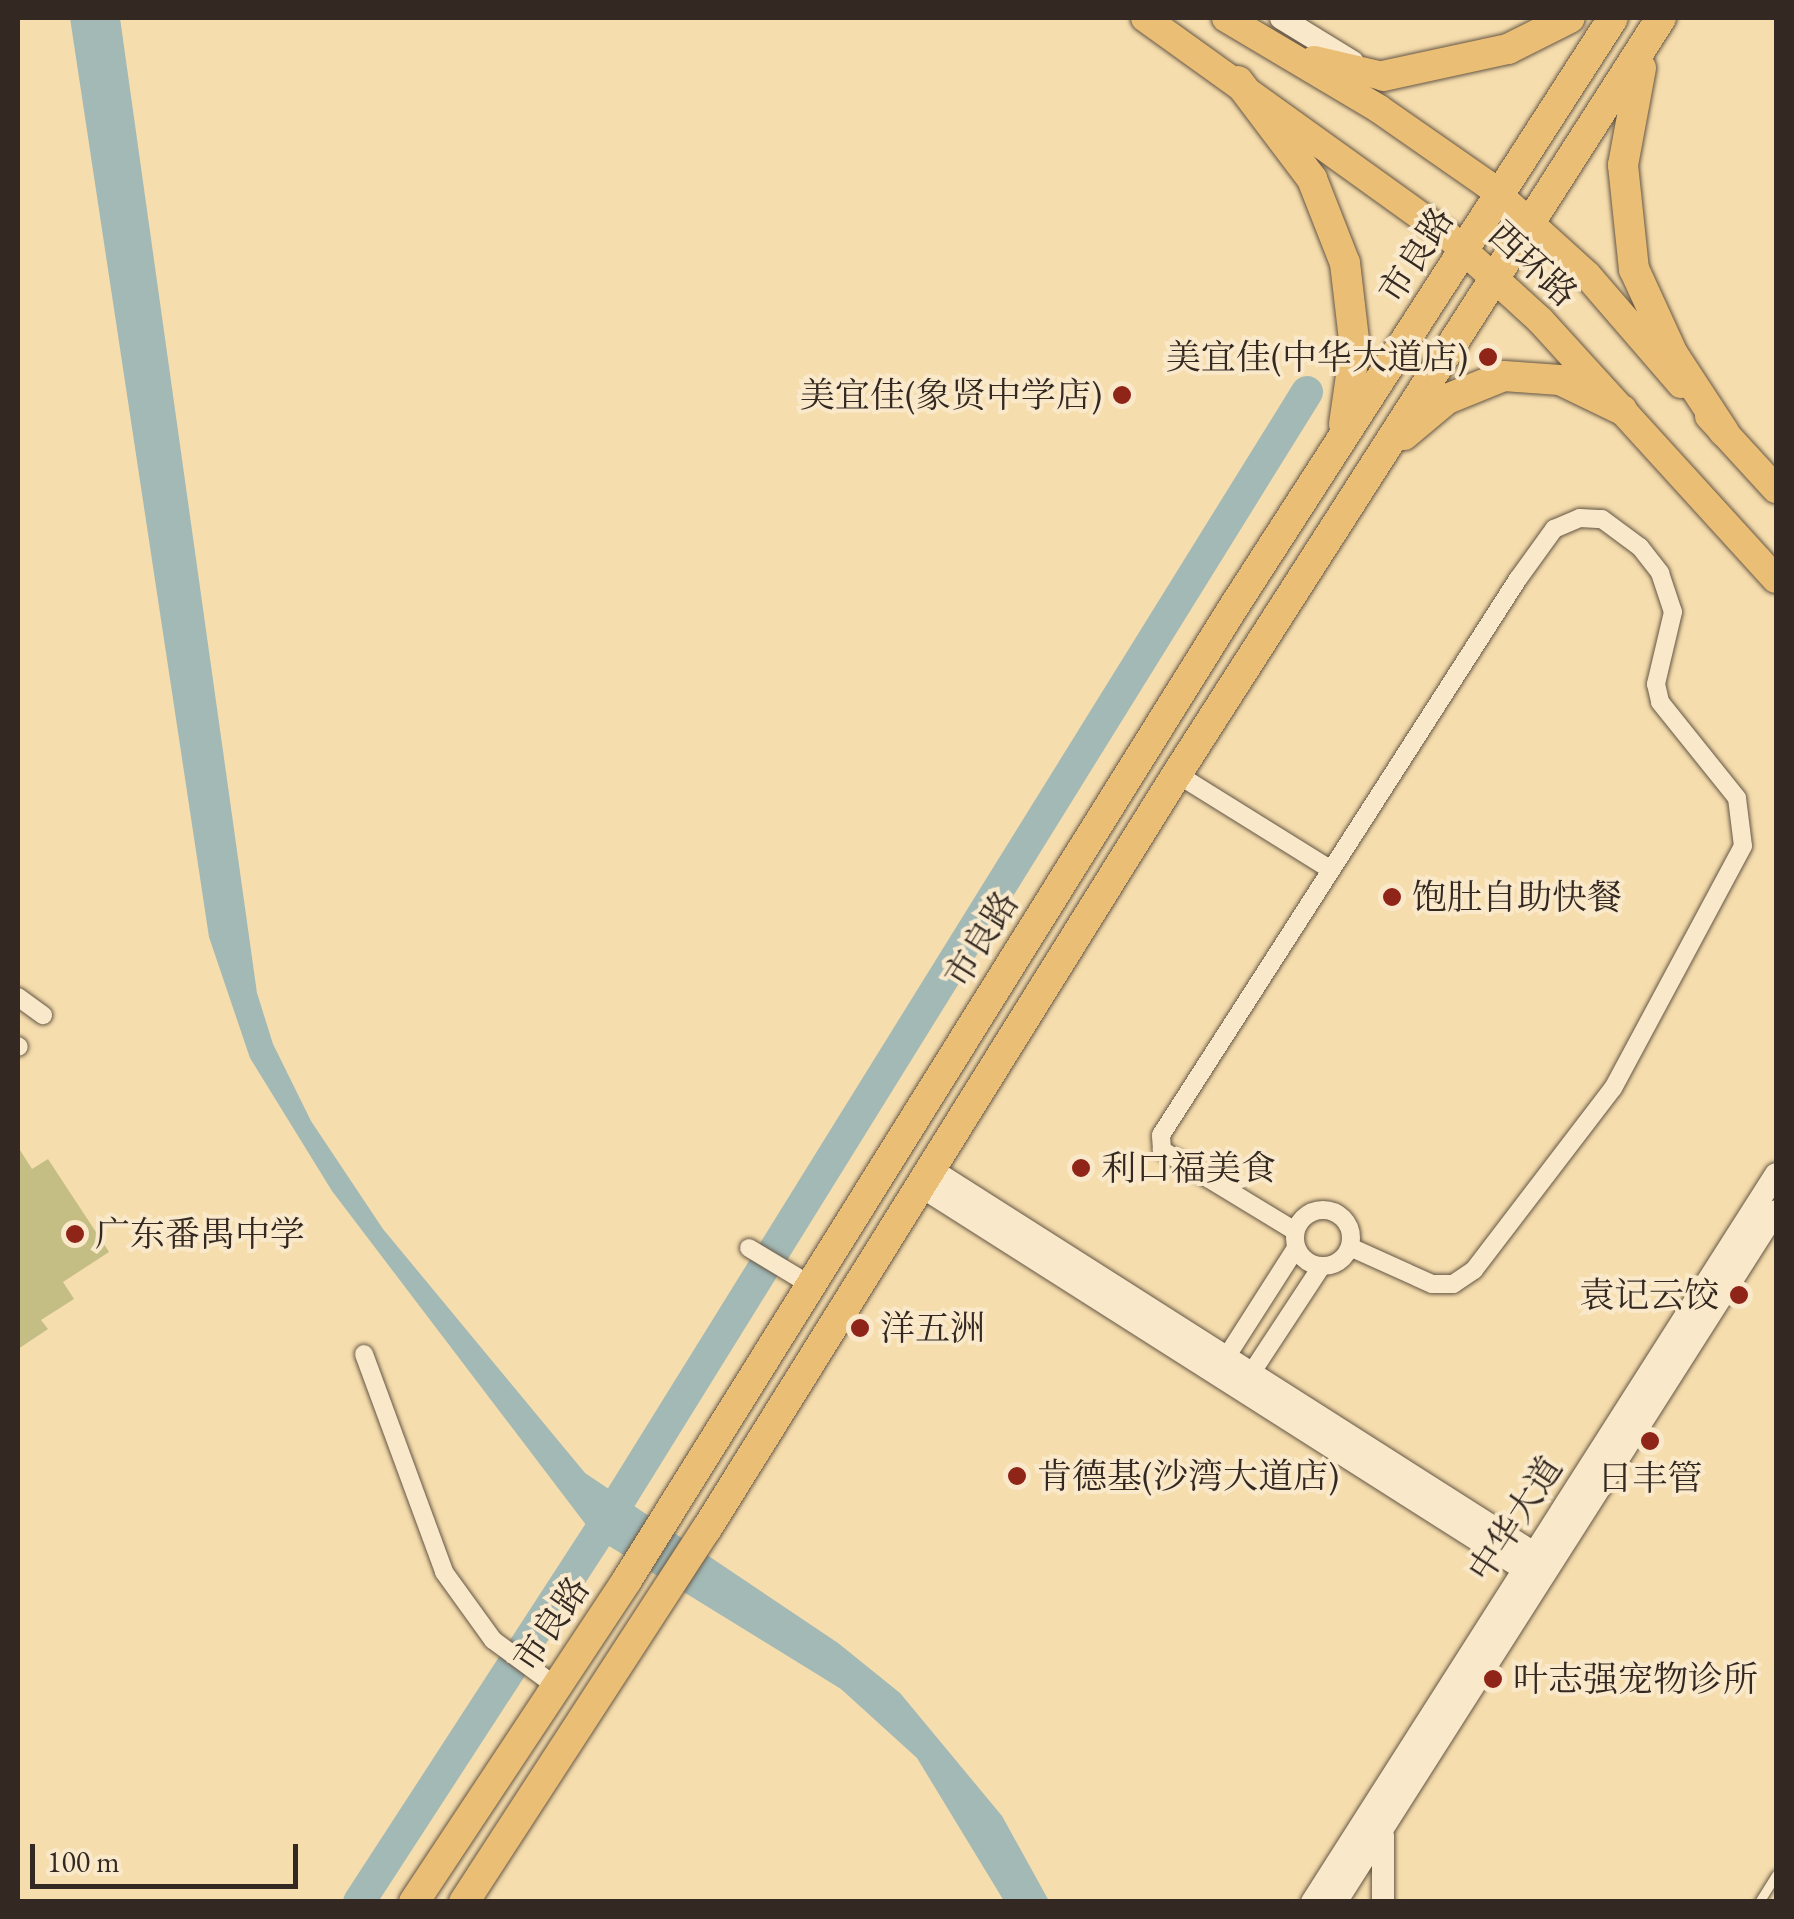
<!DOCTYPE html>
<meta charset="utf-8">
<style>
body{margin:0}
#map{position:relative;width:1794px;height:1919px;overflow:hidden;background:#f6ddad;font-family:"EB Garamond","Noto Serif SC",serif}
div>[style]{position:absolute}
[style*='--x']{left:calc(var(--x)*1px);top:calc(var(--y)*1px);width:calc(var(--w)*1px);rotate:calc(var(--a)*1deg)}
.green>*{inset:0;background:#c4be84}
.water>*{inset:0;background:#a2b9b6}
.river>*{height:32px;margin:-16px;padding:0 16px;transform-origin:16px;border-radius:16px;background:#a2b9b6}
.roads{filter:drop-shadow(0 0 2px #645645) drop-shadow(0 0 2px #645645)}
.service>*{height:9px;margin:-4.5px;padding:0 4.5px;transform-origin:4.5px;border-radius:4.5px;background:#f9e9ca}
.minor>*{height:18px;margin:-9px;padding:0 9px;transform-origin:9px;border-radius:9px;background:#f9e9ca}
.minor>.ring{margin:-9px;padding:0;box-sizing:content-box;background:none;border:18px solid #f9e9ca;border-radius:50%}
.tertiary>*{height:22px;margin:-11px;padding:0 11px;transform-origin:11px;border-radius:11px;background:#f9e9ca}
.primary>*{height:28px;margin:-14px;padding:0 14px;transform-origin:14px;border-radius:14px;background:#ebbe76}
.trunk>*{height:30px;margin:-15px;padding:0 15px;transform-origin:15px;border-radius:15px;background:#ebbe76}
.dots>*{width:28px;height:28px;translate:-50% -50%;box-sizing:border-box;border:5px solid #f9e9ca;border-radius:50%}
span{translate:-50% -50%;white-space:nowrap;text-align:center;line-height:1.15;-webkit-text-stroke:8px #f9e9ca;paint-order:stroke}
.street-label{font-size:35px;color:#342922}
.poi-label{font-size:35px;color:#342922}
.right{translate:-100% -50%;text-align:right}
.left{translate:0 -50%;text-align:left}
.frame{position:absolute;inset:0;border:20px solid #342922;pointer-events:none}
.scale{position:absolute;left:30px;top:1844px;width:268px;height:45px;box-sizing:border-box;border:5px solid #342922;border-top:0;padding-left:12px;font-size:30px;line-height:35px;white-space:nowrap;color:#342922;-webkit-text-stroke:8px #f9e9ca;paint-order:stroke}
</style>
<div id="map">
<div class="green">
<div style="clip-path:polygon(18px 1147px,32px 1169px,48px 1159px,109px 1252px,63px 1282px,74px 1299px,41px 1320px,48px 1329px,18px 1349px)"></div>
</div>
<div class="water">
<div style="clip-path:polygon(70px 18px,120px 18px,257px 993px,273px 1044px,311px 1121px,383px 1229px,585px 1473px,838px 1643px,900px 1693px,1002px 1816px,1049px 1901px,1004px 1901px,917px 1758px,841px 1689px,596px 1538px,332px 1191px,250px 1058px,209px 937px)"></div>
</div>
<div class="river">
<div style="--x:359;--y:1902;--w:459;--a:-57"></div>
<div style="--x:609;--y:1517;--w:1324;--a:-58.18"></div>
</div>
<div class="roads">
<div class="service">
<div style="--x:1759;--y:1902;--w:32;--a:-58"></div>
</div>
<div class="minor">
<div style="--x:1177;--y:774;--w:181;--a:31.9"></div>
<div style="--x:18;--y:997;--w:31;--a:36"></div>
<div style="--x:18;--y:1046;--w:1;--a:45"></div>
<div class="ring" style="left:1295px;top:1210px;width:38px;height:38px"></div>
<div style="--x:1295;--y:1231;--w:156;--a:-148.7"></div>
<div style="--x:1162;--y:1150;--w:15;--a:-94"></div>
<div style="--x:1161;--y:1135;--w:661;--a:-57.3"></div>
<div style="--x:1518;--y:579;--w:62;--a:-54.2"></div>
<div style="--x:1554;--y:529;--w:28;--a:-23"></div>
<div style="--x:1580;--y:518;--w:22;--a:3"></div>
<div style="--x:1602;--y:519;--w:47;--a:36.4"></div>
<div style="--x:1640;--y:547;--w:33;--a:52"></div>
<div style="--x:1660;--y:573;--w:41;--a:71.6"></div>
<div style="--x:1673;--y:612;--w:74;--a:103.3"></div>
<div style="--x:1656;--y:684;--w:18;--a:77"></div>
<div style="--x:1660;--y:702;--w:123;--a:51.3"></div>
<div style="--x:1737;--y:798;--w:48;--a:82.9"></div>
<div style="--x:1743;--y:846;--w:275;--a:118.2"></div>
<div style="--x:1613;--y:1088;--w:229;--a:127.4"></div>
<div style="--x:1474;--y:1270;--w:25;--a:146"></div>
<div style="--x:1453;--y:1284;--w:21;--a:180"></div>
<div style="--x:1432;--y:1284;--w:90;--a:-155.7"></div>
<div style="--x:749;--y:1248;--w:70;--a:31"></div>
<div style="--x:364;--y:1354;--w:232;--a:69.8"></div>
<div style="--x:444;--y:1572;--w:84;--a:54.2"></div>
<div style="--x:493;--y:1640;--w:76;--a:36.4"></div>
<div style="--x:1227;--y:1356;--w:128;--a:-57.4"></div>
<div style="--x:1252;--y:1372;--w:126;--a:-56.7"></div>
</div>
<div class="tertiary">
<div style="--x:1281;--y:18;--w:84;--a:31.4"></div>
<div style="--x:929;--y:1168;--w:730;--a:32.47"></div>
<div style="--x:919;--y:1185;--w:731;--a:32.43"></div>
<div style="--x:1312;--y:1902;--w:863;--a:-57.49"></div>
<div style="--x:1336;--y:1902;--w:819;--a:-57.51"></div>
<div style="--x:1383;--y:1902;--w:66;--a:-90"></div>
</div>
<div class="primary">
<div style="--x:1145;--y:18;--w:373;--a:35.7"></div>
<div style="--x:1448;--y:236;--w:125;--a:42.4"></div>
<div style="--x:1540;--y:320;--w:350;--a:47.7"></div>
<div style="--x:1226;--y:18;--w:178;--a:30.7"></div>
<div style="--x:1379;--y:109;--w:133;--a:34.9"></div>
<div style="--x:1488;--y:185;--w:134;--a:42.3"></div>
<div style="--x:1587;--y:275;--w:144;--a:49.2"></div>
<div style="--x:1314;--y:60;--w:71;--a:13.1"></div>
<div style="--x:1709;--y:416;--w:99;--a:47.5"></div>
</div>
<div class="trunk">
<div style="--x:1641;--y:68;--w:99;--a:100.5"></div>
<div style="--x:1623;--y:165;--w:105;--a:84"></div>
<div style="--x:1634;--y:269;--w:94;--a:65.4"></div>
<div style="--x:1673;--y:354;--w:93;--a:56.8"></div>
<div style="--x:1383;--y:76;--w:128;--a:-12.2"></div>
<div style="--x:1508;--y:49;--w:69;--a:-26.6"></div>
<div style="--x:1238;--y:81;--w:123;--a:52.9"></div>
<div style="--x:1312;--y:179;--w:90;--a:68.6"></div>
<div style="--x:1345;--y:263;--w:86;--a:83.3"></div>
<div style="--x:1355;--y:348;--w:77;--a:98.2"></div>
<div style="--x:1404;--y:435;--w:56;--a:-39.9"></div>
<div style="--x:1447;--y:399;--w:61;--a:-22"></div>
<div style="--x:1504;--y:376;--w:56;--a:4.1"></div>
<div style="--x:1560;--y:380;--w:69;--a:25.8"></div>
<div style="--x:414;--y:1902;--w:386;--a:-56.5"></div>
<div style="--x:627;--y:1580;--w:1142;--a:-58.06"></div>
<div style="--x:1231;--y:611;--w:705;--a:-57.21"></div>
<div style="--x:464;--y:1902;--w:444;--a:-57"></div>
<div style="--x:706;--y:1530;--w:891;--a:-58.08"></div>
<div style="--x:1177;--y:774;--w:898;--a:-57.37"></div>
</div>
</div>
<div class="dots">
<div style="left:1488px;top:357px;background:#8f2418"></div>
<div style="left:1122px;top:395px;background:#8f2418"></div>
<div style="left:1392px;top:897px;background:#8f2418"></div>
<div style="left:1081px;top:1168px;background:#8f2418"></div>
<div style="left:75px;top:1234px;background:#8f2418"></div>
<div style="left:1739px;top:1295px;background:#8f2418"></div>
<div style="left:860px;top:1328px;background:#8f2418"></div>
<div style="left:1650px;top:1441px;background:#8f2418"></div>
<div style="left:1017px;top:1476px;background:#8f2418"></div>
<div style="left:1493px;top:1679px;background:#8f2418"></div>
</div>
<div class="street-label">
<span style="left:1416px;top:255px;rotate:-57deg">市良路</span>
<span style="left:1533px;top:264px;rotate:43deg">西环路</span>
<span style="left:981px;top:939px;rotate:-58deg">市良路</span>
<span style="left:1515px;top:1519px;rotate:-57deg">中华大道</span>
<span style="left:551px;top:1624px;rotate:-56deg">市良路</span>
</div>
<div class="poi-label">
<span class="right" style="left:1468px;top:357px">美宜佳(中华大道店)</span>
<span class="right" style="left:1102px;top:395px">美宜佳(象贤中学店)</span>
<span class="left" style="left:1412px;top:897px">饱肚自助快餐</span>
<span class="left" style="left:1101px;top:1168px">利口福美食</span>
<span class="left" style="left:95px;top:1234px">广东番禺中学</span>
<span class="right" style="left:1719px;top:1295px">袁记云饺</span>
<span class="left" style="left:880px;top:1328px">洋五洲</span>
<span class="left" style="left:1037px;top:1476px">肯德基(沙湾大道店)</span>
<span style="left:1650px;top:1478px">日丰管</span>
<span class="left" style="left:1513px;top:1679px">叶志强宠物诊所</span>
</div>
<div class="frame"></div>
<div class="scale">100 m</div>
</div>
